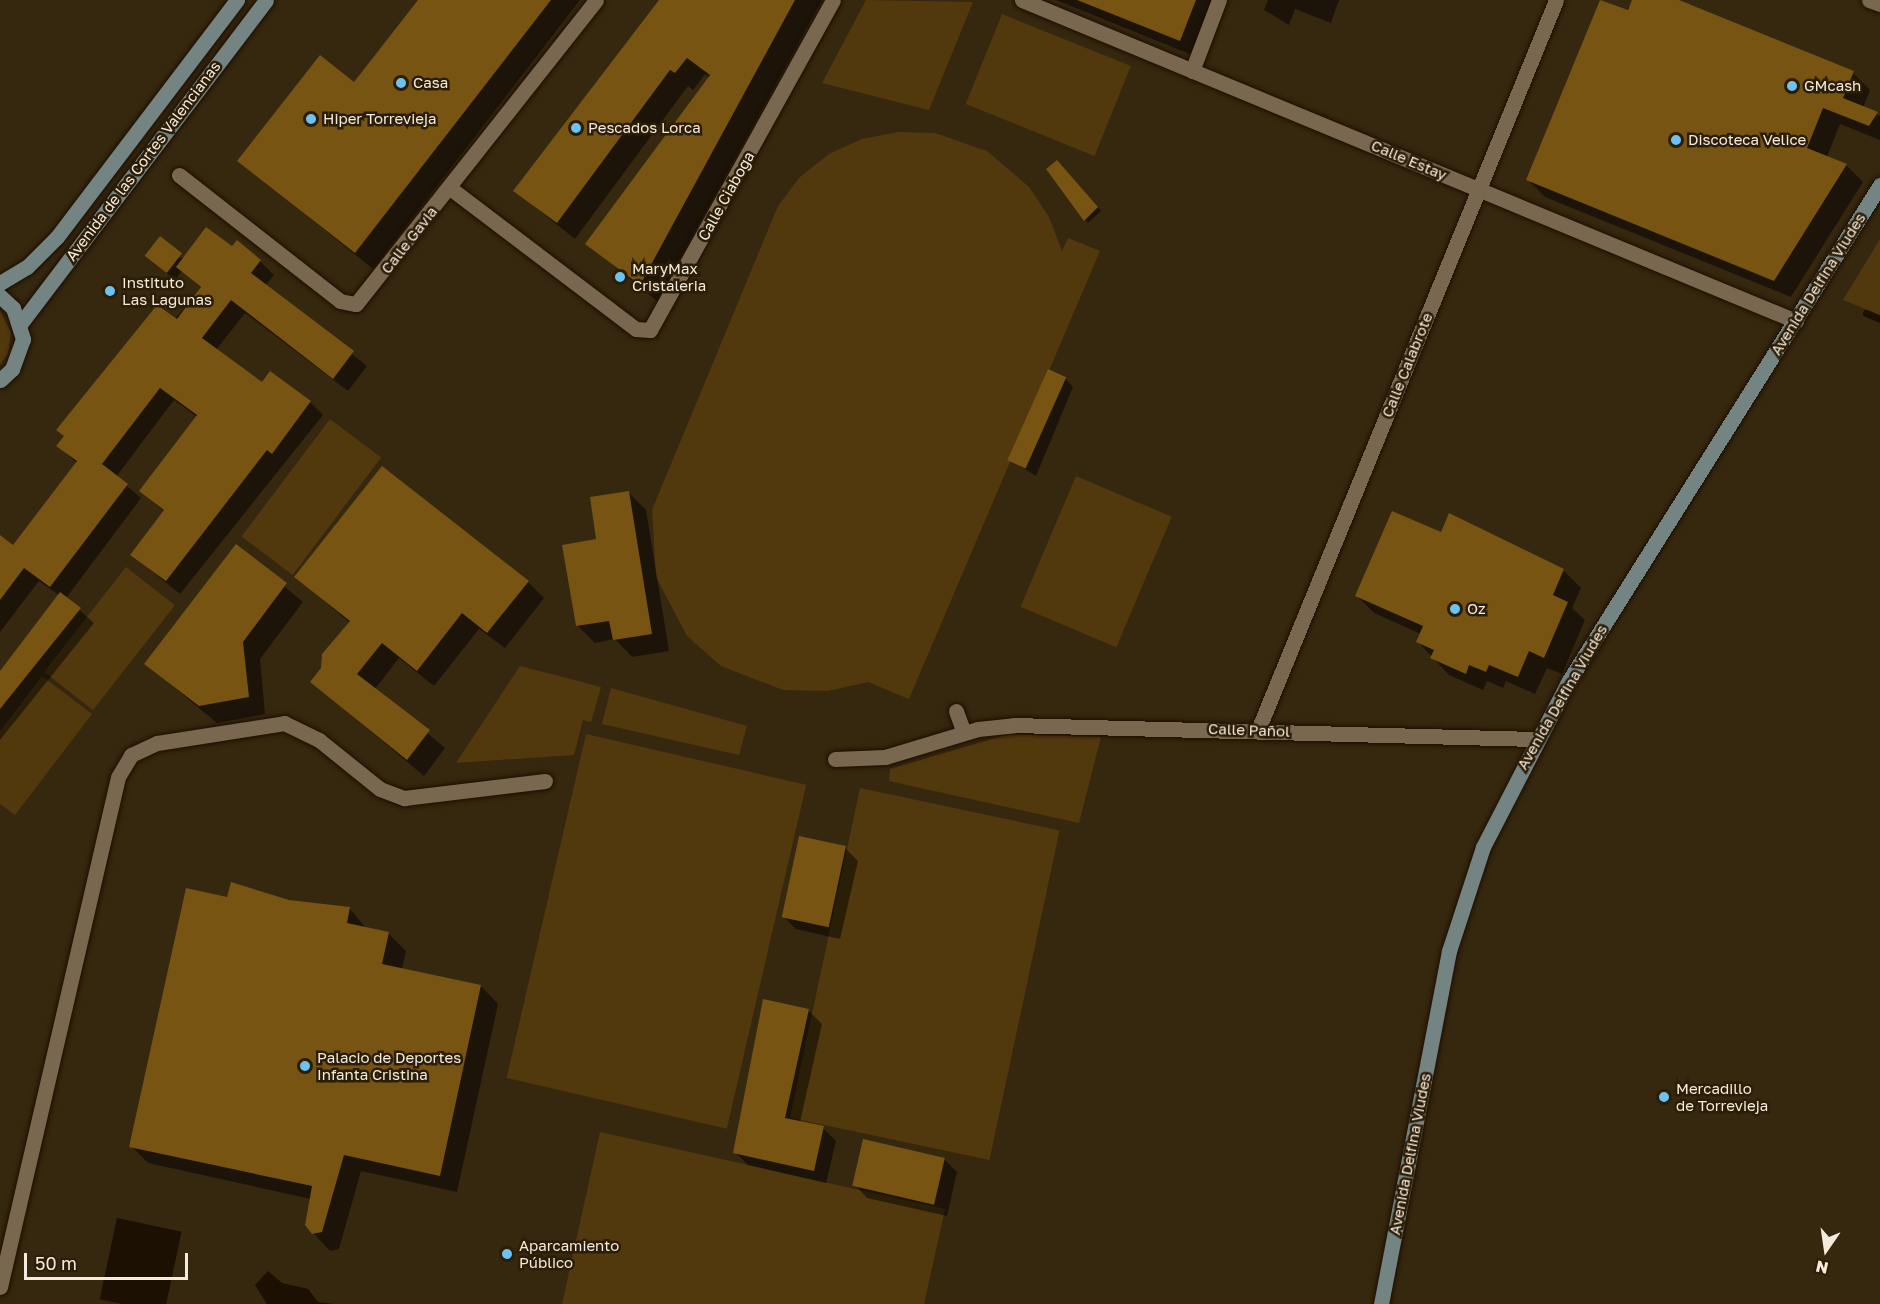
<!DOCTYPE html>
<meta charset="utf-8">
<style>
body{margin:0}
#map{position:relative;width:1880px;height:1304px;overflow:hidden;background:#36270f;font-family:"Golos Text",sans-serif}
div>[style]{position:absolute}
[style*='--x']{left:calc(var(--x)*1px);top:calc(var(--y)*1px);width:calc(var(--w)*1px);rotate:calc(var(--a)*1deg)}
.green>*{inset:0;background:#52390d;transform-origin:0 0}
.water>*{inset:0;background:#1b1001;transform-origin:0 0}
.shadow>*{inset:0;background:#0007}
.stream>*{height:7px;margin:-3.5px;padding:0 3.5px;transform-origin:3.5px;border-radius:3.5px;background:#1b1001}
.building>*{inset:0;background:#775412;transform-origin:0 0}
.roads{filter:drop-shadow(0 0 2px #1d0f00) drop-shadow(0 0 2px #1d0f00)}
.street>*{height:15px;margin:-7.5px;padding:0 7.5px;transform-origin:7.5px;border-radius:7.5px;background:#79684f}
.secondary>*{height:15px;margin:-7.5px;padding:0 7.5px;transform-origin:7.5px;border-radius:7.5px;background:#748483}
.dots>*{width:16px;height:16px;translate:-50% -50%;box-sizing:border-box;border:3px solid #2b1d06;border-radius:50%}
span{translate:-50% -50%;white-space:nowrap;text-align:center;line-height:1.15;-webkit-text-stroke:5px #2b1d06;paint-order:stroke}
.poi-label{font-size:15px;color:#f5ebdd}
.left{translate:0 -50%;text-align:left}
.street-label{font-size:15px;color:#f5ebdd}
.north{position:absolute;left:1796px;top:1220px;width:60px;height:60px;-webkit-text-stroke:4px #2b1d06;paint-order:stroke;rotate:193deg;font-size:16px;font-weight:700;line-height:24px;text-align:center;color:#f5ebdd}
.north::after{content:'';display:block;margin:auto;width:21px;height:27px;background:#f5ebdd;clip-path:polygon(50% 0,100% 100%,50% 72%,0 100%)}
.scale{position:absolute;left:24px;top:1253px;width:164px;height:27px;box-sizing:border-box;border:3px solid #f5ebdd;border-top:0;padding-left:8px;font-size:18px;line-height:21px;white-space:nowrap;color:#f5ebdd;-webkit-text-stroke:4px #2b1d06;paint-order:stroke}
</style>
<div id="map">
<div class="green">
<div style="clip-path:polygon(866px 0,973px 2px,929px 110px,822px 83px)"></div>
<div style="left:1002px;top:14px;width:139px;height:97px;rotate:22deg"></div>
<div style="clip-path:polygon(898px 132px,935px 133px,987px 151px,1029px 187px,1049px 217px,1062px 251px,1068px 238px,1100px 251px,909px 699px,868px 682px,828px 691px,783px 690px,721px 666px,687px 636px,656px 577px,652px 510px,778px 206px,800px 177px,829px 154px,862px 139px)"></div>
<div style="clip-path:polygon(1880px 239px,1880px 315px,1843px 300px)"></div>
<div style="clip-path:polygon(0 311px,11px 332px,8px 354px,0 365px)"></div>
<div style="left:330px;top:419px;width:64px;height:147px;rotate:37deg"></div>
<div style="left:1076px;top:476px;width:104px;height:142px;rotate:23deg"></div>
<div style="left:126px;top:567px;width:62px;height:133px;rotate:38deg"></div>
<div style="clip-path:polygon(520px 666px,601px 687px,591px 722px,583px 720px,574px 755px,456px 763px)"></div>
<div style="clip-path:polygon(42px 676px,92px 714px,15px 815px,0 804px,0 731px)"></div>
<div style="clip-path:polygon(611px 688px,747px 726px,739px 755px,602px 724px)"></div>
<div style="left:586px;top:734px;width:226px;height:353px;rotate:13deg"></div>
<div style="clip-path:polygon(1009px 734px,1101px 737px,1079px 823px,889px 781px,890px 769px)"></div>
<div style="left:860px;top:788px;width:204px;height:337px;rotate:12deg"></div>
<div style="clip-path:polygon(600px 1132px,945px 1209px,924px 1304px,562px 1304px)"></div>
</div>
<div class="water">
<div style="left:117px;top:1218px;width:66px;height:83px;rotate:12deg"></div>
<div style="clip-path:polygon(268px 1271px,282px 1283px,308px 1289px,318px 1302px,334px 1304px,267px 1304px,255px 1285px)"></div>
</div>
<div class="shadow">
<div style="clip-path:polygon(420px 0,580px 0,373px 269px,239px 161px,355px 84px)"></div>
<div style="clip-path:polygon(661px 0,822px 0,657px 301px,587px 244px,710px 78px,705px 74px,693px 90px,688px 86px,575px 239px,515px 191px)"></div>
<div style="clip-path:polygon(1056px 0,1219px 0,1197px 57px)"></div>
<div style="clip-path:polygon(1268px 0,1339px 0,1331px 23px,1295px 9px,1289px 25px,1264px 10px)"></div>
<div style="clip-path:polygon(1633px 0,1675px 0,1853px 73px,1870px 90px,1863px 108px,1880px 116px,1880px 140px,1840px 124px,1827px 157px,1846px 165px,1863px 182px,1791px 297px,1545px 197px,1527px 179px)"></div>
<div style="clip-path:polygon(1061px 165px,1101px 211px,1088px 223px,1085px 220px)"></div>
<div style="clip-path:polygon(232px 248px,260px 261px,274px 275px,265px 286px,367px 366px,348px 391px,245px 313px,216px 350px,263px 384px,310px 402px,323px 415px,180px 594px,132px 555px,165px 512px,141px 491px,197px 417px,174px 400px,116px 477px,141px 498px,66px 598px,94px 623px,0 740px,0 674px,59px 595px,39px 581px,0 632px,0 537px,13px 547px,77px 463px,58px 446px,202px 289px,182px 271px,175px 280px,147px 256px,184px 258px)"></div>
<div style="clip-path:polygon(1065px 378px,1073px 387px,1036px 476px,1012px 461px)"></div>
<div style="clip-path:polygon(628px 492px,646px 510px,669px 651px,632px 657px,615px 639px,595px 643px,577px 625px,598px 540px)"></div>
<div style="clip-path:polygon(1450px 515px,1563px 570px,1581px 588px,1572px 608px,1585px 620px,1562px 674px,1547px 668px,1535px 694px,1506px 681px,1503px 688px,1487px 681px,1483px 690px,1449px 675px,1418px 642px,1421px 634px,1374px 613px,1357px 596px,1441px 534px)"></div>
<div style="clip-path:polygon(236px 546px,303px 602px,260px 659px,265px 714px,217px 723px,146px 664px)"></div>
<div style="clip-path:polygon(296px 577px,528px 582px,544px 598px,505px 648px,479px 629px,434px 686px,399px 658px,375px 689px,445px 748px,424px 776px,312px 682px,350px 623px)"></div>
<div style="clip-path:polygon(845px 848px,858px 861px,840px 939px,796px 929px,783px 916px)"></div>
<div style="clip-path:polygon(228px 899px,350px 909px,367px 929px,388px 933px,406px 951px,402px 969px,481px 986px,498px 1004px,457px 1192px,361px 1171px,339px 1249px,330px 1251px,313px 1233px,311px 1199px,148px 1163px,131px 1146px)"></div>
<div style="clip-path:polygon(764px 1001px,809px 1011px,822px 1024px,800px 1122px,823px 1128px,836px 1141px,826px 1183px,748px 1165px,735px 1152px)"></div>
<div style="clip-path:polygon(944px 1159px,957px 1172px,947px 1216px,867px 1198px,855px 1185px)"></div>
</div>
<div class="stream">
<div style="--x:1866;--y:313;--w:15;--a:23"></div>
</div>
<div class="building">
<div style="clip-path:polygon(418px 0,551px 0,355px 253px,237px 161px,320px 55px,354px 82px)"></div>
<div style="clip-path:polygon(659px 0,795px 0,640px 285px,585px 244px,710px 75px,687px 58px,675px 73px,670px 70px,557px 223px,513px 191px)"></div>
<div style="clip-path:polygon(1077px 0,1196px 0,1180px 41px)"></div>
<div style="clip-path:polygon(1600px 0,1628px 10px,1632px 0,1679px 0,1854px 71px,1843px 98px,1878px 112px,1869px 126px,1823px 108px,1807px 148px,1847px 164px,1774px 281px,1526px 180px)"></div>
<div style="clip-path:polygon(1057px 160px,1098px 207px,1084px 221px,1046px 169px)"></div>
<div style="clip-path:polygon(206px 227px,232px 246px,237px 240px,261px 260px,251px 273px,354px 351px,333px 379px,231px 300px,202px 338px,262px 382px,270px 371px,311px 401px,272px 454px,267px 450px,166px 581px,130px 555px,164px 510px,139px 491px,197px 415px,160px 388px,102px 464px,128px 484px,50px 587px,24px 568px,0 600px,0 535px,13px 545px,77px 461px,56px 446px,64px 436px,56px 430px,157px 305px,177px 319px,201px 287px,176px 267px)"></div>
<div style="left:160px;top:236px;width:28px;height:25px;rotate:38deg"></div>
<div style="left:1048px;top:369px;width:20px;height:100px;rotate:24deg"></div>
<div style="clip-path:polygon(382px 466px,529px 581px,487px 633px,462px 613px,417px 671px,382px 643px,357px 674px,430px 730px,407px 760px,310px 682px,321px 668px,322px 654px,350px 621px,294px 577px)"></div>
<div style="clip-path:polygon(629px 491px,652px 634px,613px 640px,609px 621px,576px 626px,562px 545px,596px 539px,590px 497px)"></div>
<div style="clip-path:polygon(1392px 511px,1441px 532px,1449px 513px,1564px 569px,1553px 595px,1568px 602px,1544px 658px,1529px 651px,1518px 677px,1489px 665px,1486px 672px,1469px 665px,1466px 674px,1430px 658px,1434px 650px,1416px 642px,1423px 626px,1355px 596px)"></div>
<div style="clip-path:polygon(236px 544px,287px 583px,243px 642px,249px 697px,199px 706px,144px 664px)"></div>
<div style="clip-path:polygon(60px 592px,81px 608px,0 709px,0 671px)"></div>
<div style="left:799px;top:836px;width:48px;height:83px;rotate:12deg"></div>
<div style="clip-path:polygon(231px 882px,289px 900px,350px 907px,347px 923px,389px 932px,382px 964px,481px 985px,440px 1176px,344px 1155px,322px 1232px,312px 1234px,305px 1225px,312px 1186px,129px 1147px,186px 888px,227px 897px)"></div>
<div style="clip-path:polygon(763px 999px,809px 1009px,785px 1118px,824px 1126px,814px 1171px,733px 1153px)"></div>
<div style="left:863px;top:1139px;width:84px;height:48px;rotate:13deg"></div>
</div>
<div class="roads">
<div class="street">
<div style="--x:1022;--y:0;--w:838;--a:22.53"></div>
<div style="--x:1869;--y:0;--w:12;--a:20"></div>
<div style="--x:1192;--y:71;--w:76;--a:-69.2"></div>
<div style="--x:179;--y:175;--w:204;--a:38"></div>
<div style="--x:340;--y:301;--w:16;--a:11"></div>
<div style="--x:356;--y:304;--w:387;--a:-51.7"></div>
<div style="--x:450;--y:188;--w:233;--a:37.2"></div>
<div style="--x:636;--y:329;--w:14;--a:4"></div>
<div style="--x:650;--y:330;--w:377;--a:-61"></div>
<div style="--x:956;--y:711;--w:23;--a:70"></div>
<div style="--x:1258;--y:730;--w:788;--a:-67.79"></div>
<div style="--x:835;--y:759;--w:50;--a:-2.3"></div>
<div style="--x:885;--y:757;--w:97;--a:-16.8"></div>
<div style="--x:978;--y:729;--w:36;--a:-6"></div>
<div style="--x:1014;--y:725;--w:521;--a:1.54"></div>
<div style="--x:0;--y:1287;--w:523;--a:-76.97"></div>
<div style="--x:118;--y:777;--w:26;--a:-59"></div>
<div style="--x:131;--y:755;--w:29;--a:-25"></div>
<div style="--x:157;--y:743;--w:129;--a:-8.9"></div>
<div style="--x:284;--y:723;--w:39;--a:26"></div>
<div style="--x:319;--y:740;--w:78;--a:38.8"></div>
<div style="--x:380;--y:789;--w:26;--a:21"></div>
<div style="--x:404;--y:798;--w:142;--a:-6.9"></div>
</div>
<div class="secondary">
<div style="--x:0;--y:283;--w:31;--a:-31"></div>
<div style="--x:27;--y:267;--w:42;--a:-45"></div>
<div style="--x:57;--y:237;--w:298;--a:-52.8"></div>
<div style="--x:0;--y:296;--w:18;--a:43"></div>
<div style="--x:13;--y:308;--w:33;--a:72"></div>
<div style="--x:23;--y:339;--w:32;--a:110"></div>
<div style="--x:12;--y:369;--w:16;--a:137"></div>
<div style="--x:21;--y:323;--w:405;--a:-52.8"></div>
<div style="--x:1381;--y:1304;--w:359;--a:-79.1"></div>
<div style="--x:1449;--y:951;--w:109;--a:-71.9"></div>
<div style="--x:1483;--y:847;--w:186;--a:-62.7"></div>
<div style="--x:1568;--y:682;--w:587;--a:-57.88"></div>
</div>
</div>
<div class="dots">
<div style="left:401px;top:83px;background:#6cc3f2"></div>
<div style="left:1792px;top:86px;background:#6cc3f2"></div>
<div style="left:311px;top:119px;background:#6cc3f2"></div>
<div style="left:576px;top:128px;background:#6cc3f2"></div>
<div style="left:1676px;top:140px;background:#6cc3f2"></div>
<div style="left:620px;top:277px;background:#6cc3f2"></div>
<div style="left:110px;top:291px;background:#6cc3f2"></div>
<div style="left:1455px;top:609px;background:#6cc3f2"></div>
<div style="left:305px;top:1066px;background:#6cc3f2"></div>
<div style="left:1664px;top:1097px;background:#6cc3f2"></div>
<div style="left:507px;top:1254px;background:#6cc3f2"></div>
</div>
<div class="poi-label">
<span class="left" style="left:413px;top:83px">Casa</span>
<span class="left" style="left:1804px;top:86px">GMcash</span>
<span class="left" style="left:323px;top:119px">Hiper Torrevieja</span>
<span class="left" style="left:588px;top:128px">Pescados Lorca</span>
<span class="left" style="left:1688px;top:140px">Discoteca Velice</span>
<span class="left" style="left:632px;top:277px">MaryMax<br>Cristaleria</span>
<span class="left" style="left:122px;top:291px">Instituto<br>Las Lagunas</span>
<span class="left" style="left:1467px;top:609px">Oz</span>
<span class="left" style="left:317px;top:1066px">Palacio de Deportes<br>Infanta Cristina</span>
<span class="left" style="left:1676px;top:1097px">Mercadillo<br>de Torrevieja</span>
<span class="left" style="left:519px;top:1254px">Aparcamiento<br>Público</span>
</div>
<div class="street-label">
<span style="left:1409px;top:160px;rotate:23deg">Calle Estay</span>
<span style="left:143px;top:161px;rotate:-53deg">Avenida de las Cortes Valencianas</span>
<span style="left:726px;top:196px;rotate:-61deg">Calle Ciaboga</span>
<span style="left:409px;top:240px;rotate:-52deg">Calle Gavia</span>
<span style="left:1818px;top:284px;rotate:-58deg">Avenida Delfina Viudes</span>
<span style="left:1407px;top:365px;rotate:-68deg">Calle Calabrote</span>
<span style="left:1562px;top:697px;rotate:-60deg">Avenida Delfina Viudes</span>
<span style="left:1249px;top:730px;rotate:2deg">Calle Pañol</span>
<span style="left:1410px;top:1154px;rotate:-79deg">Avenida Delfina Viudes</span>
</div>
<div class="north">N</div>
<div class="scale">50 m</div>
</div>
